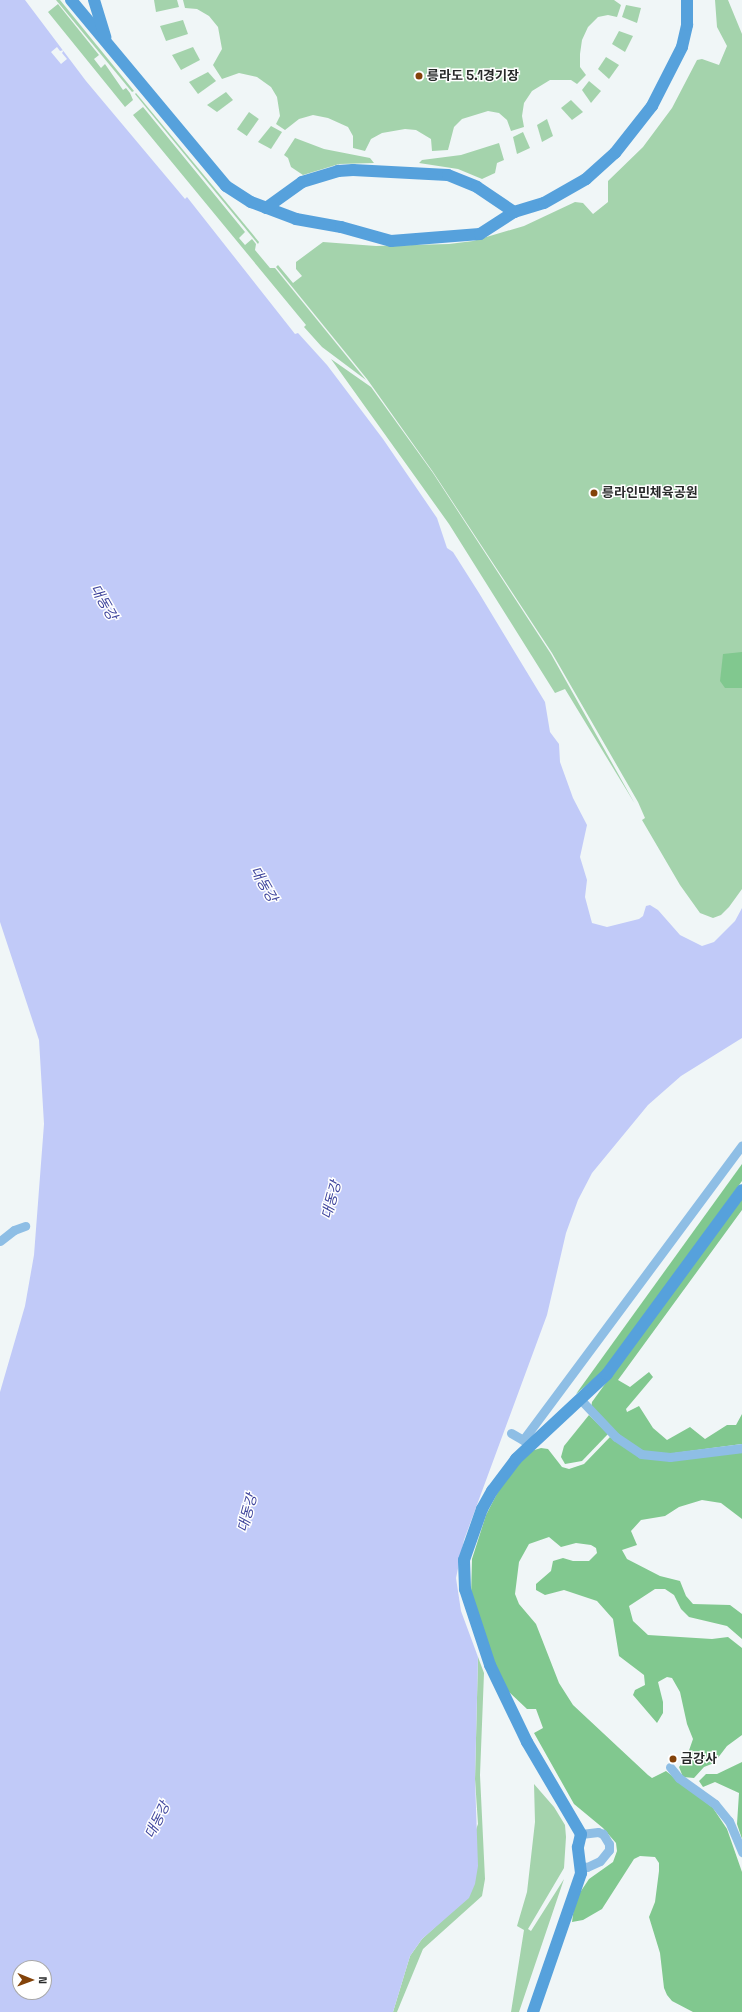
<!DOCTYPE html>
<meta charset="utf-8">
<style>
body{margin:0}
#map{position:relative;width:742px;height:2012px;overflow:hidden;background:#f0f6f7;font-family:"Space Grotesk","Noto Sans KR",sans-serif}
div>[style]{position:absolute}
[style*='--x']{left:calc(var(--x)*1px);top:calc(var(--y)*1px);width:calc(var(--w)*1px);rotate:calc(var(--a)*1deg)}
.green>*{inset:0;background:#a4d3ac;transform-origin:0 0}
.forest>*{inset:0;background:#81c88f}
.water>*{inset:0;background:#c1caf8}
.pier>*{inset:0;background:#f0f6f7}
.street>*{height:9px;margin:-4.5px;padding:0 4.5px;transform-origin:4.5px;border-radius:4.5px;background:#8ebee5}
.secondary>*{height:12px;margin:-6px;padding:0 6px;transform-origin:6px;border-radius:6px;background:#56a1dc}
.dots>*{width:11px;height:11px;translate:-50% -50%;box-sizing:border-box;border:2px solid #fff;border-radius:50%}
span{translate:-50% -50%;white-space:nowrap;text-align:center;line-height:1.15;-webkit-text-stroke:3px #fff;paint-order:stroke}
.poi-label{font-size:13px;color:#272929;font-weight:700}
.left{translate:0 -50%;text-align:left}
.water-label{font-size:14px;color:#3f459c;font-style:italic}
.north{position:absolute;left:12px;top:1960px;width:40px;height:40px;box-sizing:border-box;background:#fff;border:1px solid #a9a9a9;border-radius:50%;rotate:91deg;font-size:11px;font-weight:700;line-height:16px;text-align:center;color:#272929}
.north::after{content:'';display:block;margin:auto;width:14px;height:18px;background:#83430a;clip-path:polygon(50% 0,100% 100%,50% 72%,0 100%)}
</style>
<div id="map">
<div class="green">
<div style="clip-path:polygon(56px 0,60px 0,134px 91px,132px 92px)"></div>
<div style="clip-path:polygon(154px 0,177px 0,179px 7px,156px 12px)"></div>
<div style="clip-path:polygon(183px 0,614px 0,621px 5px,617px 17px,608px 15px,598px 17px,588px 27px,582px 40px,580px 54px,580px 67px,586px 75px,577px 84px,571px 80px,550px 80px,532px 91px,524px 103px,522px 116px,524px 127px,511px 131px,507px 120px,499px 113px,488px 111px,462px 119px,454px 127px,448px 150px,432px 151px,431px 139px,416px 130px,405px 129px,382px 133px,371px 139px,365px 151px,353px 148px,353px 136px,348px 127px,328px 118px,313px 115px,299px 119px,285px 130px,276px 124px,280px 116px,277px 97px,271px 87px,257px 77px,239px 73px,222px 79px,213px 65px,222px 49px,218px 27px,209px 16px,197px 9px,185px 8px)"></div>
<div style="clip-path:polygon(715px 0,728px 0,742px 34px,742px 889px,729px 907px,721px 915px,713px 918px,700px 913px,680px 885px,642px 820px,645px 818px,638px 802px,552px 653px,433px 472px,367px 379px,276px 267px,278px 265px,293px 283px,302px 276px,296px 269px,296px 262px,323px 242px,376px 246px,449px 244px,473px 241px,524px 226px,575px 202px,583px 203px,593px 214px,608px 202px,608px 181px,643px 147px,672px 108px,697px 60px,702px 59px,719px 65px,727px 46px,717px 27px)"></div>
<div style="clip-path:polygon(58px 4px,99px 55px,94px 59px,101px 68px,105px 64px,123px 90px,126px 88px,130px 93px,133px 100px,125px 107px,48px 12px)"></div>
<div style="clip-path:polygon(626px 5px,641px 8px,637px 23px,622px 17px)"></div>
<div style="clip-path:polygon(183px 20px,188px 34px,166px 41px,160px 26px)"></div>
<div style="clip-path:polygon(619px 31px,633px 36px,625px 52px,612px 44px)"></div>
<div style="clip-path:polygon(193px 47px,200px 60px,181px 70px,172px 55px)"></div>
<div style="clip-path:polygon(606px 57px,619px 65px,609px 79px,598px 69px)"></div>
<div style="clip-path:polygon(208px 72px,216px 81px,198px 94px,189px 82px)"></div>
<div style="clip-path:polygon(589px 81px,601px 91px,591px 103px,582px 90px)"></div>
<div style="clip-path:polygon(226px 92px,233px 100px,217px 112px,207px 105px)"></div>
<div style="clip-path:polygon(136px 93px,259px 242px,258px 244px,135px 94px)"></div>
<div style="clip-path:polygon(571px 100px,583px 112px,572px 120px,561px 108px)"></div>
<div style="clip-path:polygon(143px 107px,245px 232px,239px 238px,245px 245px,252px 239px,256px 244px,255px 250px,270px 268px,275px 268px,366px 380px,322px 347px,304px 327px,306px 325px,133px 115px)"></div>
<div style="left:249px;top:112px;width:12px;height:21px;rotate:35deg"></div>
<div style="clip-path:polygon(547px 119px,553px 136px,542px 142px,537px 125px)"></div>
<div style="clip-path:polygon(271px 126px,282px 132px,271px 149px,258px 142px)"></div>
<div style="clip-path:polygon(523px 132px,530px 148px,517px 154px,513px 137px)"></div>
<div style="clip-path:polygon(295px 138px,324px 149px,370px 158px,374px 163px,339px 164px,303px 175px,291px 167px,288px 158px,284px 155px)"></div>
<div style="clip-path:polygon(499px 143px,504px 160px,497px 163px,495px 173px,482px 179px,458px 169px,419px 163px,422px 160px,461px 155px)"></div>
<div style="clip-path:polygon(331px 359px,371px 387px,433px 473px,551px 654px,635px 804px,565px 689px,555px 693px,449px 524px)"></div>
<div style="clip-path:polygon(478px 1657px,484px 1673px,480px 1775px,485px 1879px,482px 1896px,423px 1949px,397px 2012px,393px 2012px,410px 1956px,422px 1939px,445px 1918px,478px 1824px,475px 1779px)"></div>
<div style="clip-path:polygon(534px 1784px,554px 1807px,565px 1825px,566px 1837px,564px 1868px,528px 1929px,531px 1931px,564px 1879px,519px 2012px,511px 2012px,524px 1930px,517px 1926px,527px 1892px,535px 1822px)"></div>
</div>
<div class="forest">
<div style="clip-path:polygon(742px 652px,742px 688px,725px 688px,720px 681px,723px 654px)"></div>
<div style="clip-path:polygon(742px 1164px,742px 1181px,605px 1370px,576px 1394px)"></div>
<div style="clip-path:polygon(742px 1195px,742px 1210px,618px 1380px,630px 1387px,649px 1372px,653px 1377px,626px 1409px,627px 1412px,639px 1406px,653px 1428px,667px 1440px,690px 1427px,705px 1439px,727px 1425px,736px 1425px,742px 1414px,742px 1444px,667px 1454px,641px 1451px,617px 1433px,591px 1408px,592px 1402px)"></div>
<div style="clip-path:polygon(589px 1415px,608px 1434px,582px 1461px,565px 1464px,561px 1457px,564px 1446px)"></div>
<div style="clip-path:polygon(610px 1437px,641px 1457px,742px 1451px,742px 1519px,721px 1503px,702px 1500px,679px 1507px,665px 1516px,641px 1520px,631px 1531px,637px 1545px,622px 1550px,627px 1559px,660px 1576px,680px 1581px,686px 1596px,693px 1604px,730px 1605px,742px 1614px,742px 1639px,727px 1626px,689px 1617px,681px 1609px,674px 1595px,665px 1589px,655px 1589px,629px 1606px,633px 1621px,648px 1635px,712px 1639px,728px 1637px,742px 1648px,742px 1735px,727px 1746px,714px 1763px,704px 1767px,694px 1778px,683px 1777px,679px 1767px,686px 1759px,693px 1739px,687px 1724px,680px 1692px,672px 1678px,667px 1677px,658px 1682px,663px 1702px,663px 1713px,657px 1723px,633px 1695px,635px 1690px,645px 1685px,644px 1675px,619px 1656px,613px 1619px,597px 1601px,564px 1590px,545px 1595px,536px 1590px,536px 1584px,551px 1571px,553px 1561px,563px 1558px,573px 1561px,589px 1561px,597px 1553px,596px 1548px,591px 1545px,576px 1543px,561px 1547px,549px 1537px,529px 1544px,519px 1562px,515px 1594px,519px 1604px,536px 1624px,559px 1683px,573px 1705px,648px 1775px,652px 1778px,666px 1771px,713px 1808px,727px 1829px,742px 1872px,742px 2012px,693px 2012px,672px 2001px,667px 1995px,664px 1988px,660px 1953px,649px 1917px,655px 1902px,659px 1871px,659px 1863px,655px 1857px,640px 1856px,634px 1859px,602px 1909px,583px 1920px,572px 1922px,575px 1900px,589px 1879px,613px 1862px,617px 1851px,616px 1843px,603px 1828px,574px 1804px,534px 1733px,543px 1728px,536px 1709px,527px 1709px,506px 1689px,496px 1669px,471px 1597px,472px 1559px,486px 1515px,500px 1488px,528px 1452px,541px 1448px,548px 1449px,562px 1467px,569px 1469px,584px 1464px)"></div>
<div style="clip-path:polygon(742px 1762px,742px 1839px,737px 1824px,739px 1793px,715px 1782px,703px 1787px,699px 1781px,706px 1774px,717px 1774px)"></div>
</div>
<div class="water">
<div style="clip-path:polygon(evenodd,0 0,25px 0,86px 81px,185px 199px,187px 197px,295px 334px,298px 333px,327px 365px,383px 439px,437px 518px,447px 548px,453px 552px,479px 593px,545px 702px,550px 732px,559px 744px,560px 762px,573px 798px,587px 825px,580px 857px,587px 880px,585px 897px,592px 923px,607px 927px,639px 919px,643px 916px,646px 906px,650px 905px,658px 910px,680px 935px,702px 946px,714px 942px,735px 921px,742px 908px,742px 1038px,681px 1076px,648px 1105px,592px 1173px,578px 1200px,566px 1233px,547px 1315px,464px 1540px,456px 1578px,461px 1611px,478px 1657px,475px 1779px,478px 1866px,475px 1884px,469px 1898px,422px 1939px,410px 1956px,393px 2012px,0 2012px,0 1392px,25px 1306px,34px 1255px,44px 1124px,39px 1040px,0 922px,0 0,20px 1968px,44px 1968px,44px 1992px,20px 1992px,20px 1968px)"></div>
</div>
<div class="pier">
<div style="clip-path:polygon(57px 47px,60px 51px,64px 50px,62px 53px,67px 59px,61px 64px,51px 52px)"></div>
</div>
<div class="street">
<div style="--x:0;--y:1241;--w:18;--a:-38"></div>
<div style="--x:14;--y:1230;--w:12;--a:-20"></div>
<div style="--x:581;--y:1400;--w:51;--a:46.6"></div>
<div style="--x:616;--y:1437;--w:30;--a:34"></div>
<div style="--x:641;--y:1454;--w:29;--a:6"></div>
<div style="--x:670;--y:1457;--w:73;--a:-7.1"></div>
<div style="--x:511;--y:1433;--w:14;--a:30"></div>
<div style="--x:523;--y:1440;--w:367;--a:-53.4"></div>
<div style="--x:670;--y:1767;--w:14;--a:51"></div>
<div style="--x:679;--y:1778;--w:44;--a:35.8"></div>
<div style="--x:715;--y:1804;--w:22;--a:51"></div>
<div style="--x:729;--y:1821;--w:34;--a:67"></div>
<div style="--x:581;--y:1866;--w:6;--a:9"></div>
<div style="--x:587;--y:1867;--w:14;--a:-25"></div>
<div style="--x:600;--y:1861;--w:14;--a:-51"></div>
<div style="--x:609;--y:1850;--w:6;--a:-90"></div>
<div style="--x:609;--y:1844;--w:12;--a:-121"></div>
<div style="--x:603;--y:1834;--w:5;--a:-158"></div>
<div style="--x:598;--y:1832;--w:17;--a:173"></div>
</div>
<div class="secondary">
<div style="--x:71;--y:0;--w:242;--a:50.2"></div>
<div style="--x:226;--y:186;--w:30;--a:33"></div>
<div style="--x:251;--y:202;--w:48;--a:20.7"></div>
<div style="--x:296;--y:219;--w:46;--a:10.1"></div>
<div style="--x:341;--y:227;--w:52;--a:15.6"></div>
<div style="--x:391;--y:241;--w:89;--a:-4.5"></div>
<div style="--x:480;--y:234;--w:40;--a:-32.9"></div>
<div style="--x:514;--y:212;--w:31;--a:-17"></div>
<div style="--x:544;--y:203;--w:48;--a:-29.7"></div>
<div style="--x:586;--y:179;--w:39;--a:-42"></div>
<div style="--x:615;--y:153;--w:60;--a:-51.8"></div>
<div style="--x:652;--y:106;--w:66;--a:-63"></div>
<div style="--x:682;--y:47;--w:23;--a:-77"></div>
<div style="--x:687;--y:25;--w:25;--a:-90"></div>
<div style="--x:94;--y:0;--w:39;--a:73"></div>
<div style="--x:266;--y:208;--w:44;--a:-35.8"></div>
<div style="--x:302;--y:182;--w:38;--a:-17"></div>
<div style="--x:338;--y:171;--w:15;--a:-4"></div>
<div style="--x:353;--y:170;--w:95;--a:3"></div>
<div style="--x:448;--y:175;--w:31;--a:22"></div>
<div style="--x:477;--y:187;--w:45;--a:34"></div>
<div style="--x:533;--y:2012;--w:147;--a:-70.9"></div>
<div style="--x:581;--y:1873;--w:26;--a:-97"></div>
<div style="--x:578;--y:1847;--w:13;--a:-77"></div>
<div style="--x:581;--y:1834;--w:107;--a:-120.4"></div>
<div style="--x:527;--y:1742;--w:85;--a:-115.7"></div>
<div style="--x:490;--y:1665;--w:80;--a:-108.2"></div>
<div style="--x:465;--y:1589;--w:29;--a:-92"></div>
<div style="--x:464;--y:1560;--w:54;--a:-70.6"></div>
<div style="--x:482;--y:1509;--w:21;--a:-61"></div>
<div style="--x:492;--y:1491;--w:40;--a:-53"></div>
<div style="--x:516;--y:1459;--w:125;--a:-43"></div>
<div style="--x:607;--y:1374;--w:228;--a:-53.7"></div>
</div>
<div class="dots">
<div style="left:419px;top:76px;background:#83430a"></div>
<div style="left:594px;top:493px;background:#83430a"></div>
<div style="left:673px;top:1759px;background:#83430a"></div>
</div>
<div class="poi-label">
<span class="left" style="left:427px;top:76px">릉라도 5.1경기장</span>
<span class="left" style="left:602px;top:493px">릉라인민체육공원</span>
<span class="left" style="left:681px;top:1759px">금강사</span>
</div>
<div class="water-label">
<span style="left:104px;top:602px;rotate:60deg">대동강</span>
<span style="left:264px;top:884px;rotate:60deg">대동강</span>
<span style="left:331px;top:1200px;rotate:-75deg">대동강</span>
<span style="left:247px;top:1513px;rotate:-75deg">대동강</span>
<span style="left:157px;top:1820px;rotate:-64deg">대동강</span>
</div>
<div class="north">N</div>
</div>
